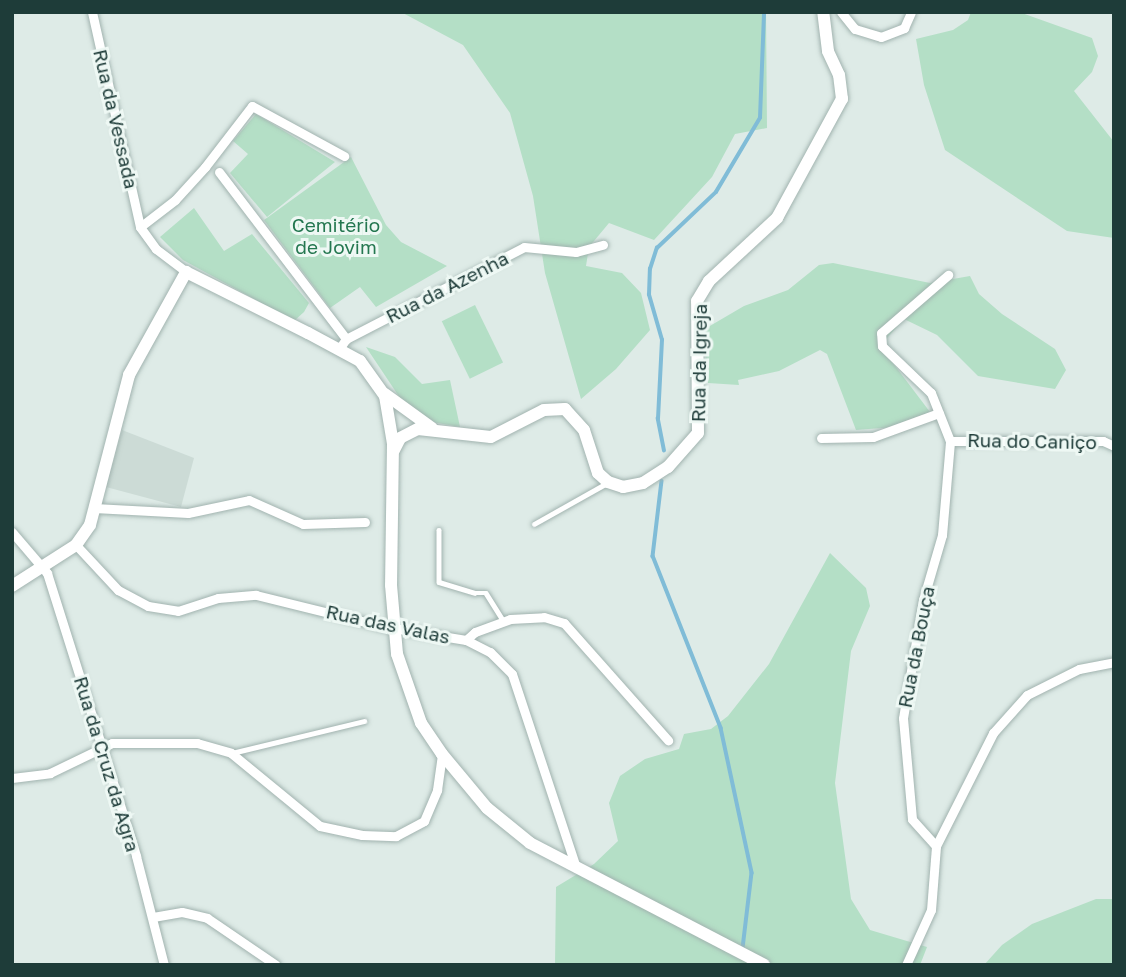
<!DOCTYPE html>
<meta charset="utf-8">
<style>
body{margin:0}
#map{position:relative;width:1126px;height:977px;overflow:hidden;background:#deebe7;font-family:"Golos Text",sans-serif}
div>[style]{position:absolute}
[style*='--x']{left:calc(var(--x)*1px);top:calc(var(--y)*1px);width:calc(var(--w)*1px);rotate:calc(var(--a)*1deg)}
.built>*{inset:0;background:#ccdbd6}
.green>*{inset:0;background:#b4dfc6;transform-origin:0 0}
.stream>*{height:3.5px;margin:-1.75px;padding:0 1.75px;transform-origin:1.75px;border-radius:1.75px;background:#80bcd7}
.roads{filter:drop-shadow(0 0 2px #a1b3af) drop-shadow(0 0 2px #a1b3af)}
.lane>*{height:4.5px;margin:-2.25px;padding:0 2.25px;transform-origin:2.25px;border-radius:2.25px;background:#fff}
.street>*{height:9px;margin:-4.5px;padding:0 4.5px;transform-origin:4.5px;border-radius:4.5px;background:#fff}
.secondary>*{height:12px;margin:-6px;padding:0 6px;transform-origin:6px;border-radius:6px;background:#fff}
span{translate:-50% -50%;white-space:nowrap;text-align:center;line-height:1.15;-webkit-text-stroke:6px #eef8f4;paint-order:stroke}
.street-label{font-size:19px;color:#1e3c39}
.park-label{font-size:19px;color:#247750}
.frame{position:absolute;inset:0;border:14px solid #1e3c39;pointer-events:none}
</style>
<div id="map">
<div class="built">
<div style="clip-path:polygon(122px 430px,194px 458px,181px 507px,106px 487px)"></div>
</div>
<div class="green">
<div style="clip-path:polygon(401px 12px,766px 12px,767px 128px,735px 134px,712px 177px,654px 240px,609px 223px,589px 247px,586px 266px,622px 273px,641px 293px,650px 330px,616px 369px,581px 399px,545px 273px,533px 196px,510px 113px,463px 45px)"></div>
<div style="clip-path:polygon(971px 12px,1019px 12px,1092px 38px,1098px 56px,1092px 72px,1074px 91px,1114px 142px,1114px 238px,1067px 231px,945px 150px,924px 85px,916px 39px,953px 30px,968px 20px)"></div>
<div style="clip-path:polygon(256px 114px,335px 162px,267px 217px,230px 173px,248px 154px,233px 141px)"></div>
<div style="clip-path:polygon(351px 157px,386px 225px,401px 242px,447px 266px,376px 307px,360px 287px,330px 308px,264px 220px)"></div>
<div style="clip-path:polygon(194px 208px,224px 251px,252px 234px,309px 303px,304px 312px,294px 321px,183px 260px,160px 237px)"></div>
<div style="clip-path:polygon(833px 263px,930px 283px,970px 276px,979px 294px,1002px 314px,1055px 349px,1066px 370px,1055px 389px,978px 376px,937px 335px,904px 319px,880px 346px,930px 412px,895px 427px,856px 430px,827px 354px,820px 350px,779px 371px,738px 380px,739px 385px,708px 383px,703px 330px,744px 306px,788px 290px,819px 265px)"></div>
<div style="left:475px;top:305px;width:64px;height:37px;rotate:64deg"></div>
<div style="clip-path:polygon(366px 347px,395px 357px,422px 384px,450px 380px,460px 427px,432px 422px,400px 398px)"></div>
<div style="clip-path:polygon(830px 553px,866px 588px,870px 606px,851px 651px,835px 783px,851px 899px,870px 930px,927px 947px,920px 965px,555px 965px,556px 887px,594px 864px,618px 841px,609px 803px,620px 776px,645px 759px,679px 749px,684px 734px,711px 729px,728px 716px,769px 664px)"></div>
<div style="clip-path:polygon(1096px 899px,1114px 899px,1114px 965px,984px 965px,1002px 945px,1032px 924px)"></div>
</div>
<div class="stream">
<div style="--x:664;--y:451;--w:33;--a:-101"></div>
<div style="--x:658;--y:419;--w:79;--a:-87.1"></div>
<div style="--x:662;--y:340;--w:47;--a:-106.1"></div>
<div style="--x:649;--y:295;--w:26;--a:-88"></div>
<div style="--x:650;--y:269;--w:22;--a:-72"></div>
<div style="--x:657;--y:248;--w:81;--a:-43.5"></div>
<div style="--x:716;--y:192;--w:86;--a:-59.3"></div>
<div style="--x:760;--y:118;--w:106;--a:-87.8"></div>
<div style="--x:662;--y:481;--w:76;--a:96.8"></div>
<div style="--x:653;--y:556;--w:185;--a:68.4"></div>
<div style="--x:721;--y:728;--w:148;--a:77.9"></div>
<div style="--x:752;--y:873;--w:77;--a:96.8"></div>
</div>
<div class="roads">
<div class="lane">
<div style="--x:534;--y:524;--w:84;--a:-29.3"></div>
<div style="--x:439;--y:530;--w:52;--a:90"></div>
<div style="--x:439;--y:582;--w:37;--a:17"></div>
<div style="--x:474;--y:593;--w:12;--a:0"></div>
<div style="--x:486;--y:593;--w:32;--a:58"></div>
<div style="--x:232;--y:753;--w:136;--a:-13.6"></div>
</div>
<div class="street">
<div style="--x:92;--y:12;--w:220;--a:77.4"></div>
<div style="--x:140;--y:227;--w:27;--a:54"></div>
<div style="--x:156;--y:249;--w:38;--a:37"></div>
<div style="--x:841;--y:12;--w:22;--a:51"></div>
<div style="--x:855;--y:29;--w:27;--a:17"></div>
<div style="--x:881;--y:37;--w:25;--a:-21"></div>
<div style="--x:904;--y:28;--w:17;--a:-66"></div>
<div style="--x:219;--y:172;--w:210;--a:52.7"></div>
<div style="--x:140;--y:227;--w:44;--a:-37.6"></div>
<div style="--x:175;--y:200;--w:45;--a:-47.7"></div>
<div style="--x:205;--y:167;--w:77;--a:-52.4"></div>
<div style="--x:252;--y:106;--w:105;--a:28.5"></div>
<div style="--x:339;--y:349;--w:12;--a:-55"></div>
<div style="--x:346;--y:339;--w:200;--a:-27.3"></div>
<div style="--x:524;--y:247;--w:52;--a:5.5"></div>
<div style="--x:576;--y:252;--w:28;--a:-15"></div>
<div style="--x:821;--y:438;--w:52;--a:-1.1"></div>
<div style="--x:873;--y:437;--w:70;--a:-20"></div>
<div style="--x:950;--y:441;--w:153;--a:0"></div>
<div style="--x:1103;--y:441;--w:12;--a:24"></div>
<div style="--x:94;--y:508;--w:94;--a:3"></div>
<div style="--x:188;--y:513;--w:62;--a:-12"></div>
<div style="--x:249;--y:500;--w:59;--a:24"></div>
<div style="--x:303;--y:524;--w:62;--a:-1.8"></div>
<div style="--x:12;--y:532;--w:54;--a:49.5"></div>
<div style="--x:47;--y:573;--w:297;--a:72.5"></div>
<div style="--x:136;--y:856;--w:113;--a:75.6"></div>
<div style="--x:76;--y:545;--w:62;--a:47"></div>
<div style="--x:118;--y:590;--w:34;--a:28"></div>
<div style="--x:148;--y:606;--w:30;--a:9"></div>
<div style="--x:178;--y:611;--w:42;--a:-18"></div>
<div style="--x:218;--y:598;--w:38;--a:-5"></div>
<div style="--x:256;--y:595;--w:129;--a:13.9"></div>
<div style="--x:381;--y:626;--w:86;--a:9.4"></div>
<div style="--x:466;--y:640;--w:27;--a:27"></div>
<div style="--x:490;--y:652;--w:31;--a:45"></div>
<div style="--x:512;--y:674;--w:204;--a:71.7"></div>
<div style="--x:466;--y:640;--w:12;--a:-42"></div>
<div style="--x:475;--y:632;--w:37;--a:-20"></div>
<div style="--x:510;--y:619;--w:34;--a:-3"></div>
<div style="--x:544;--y:617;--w:21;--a:17"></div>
<div style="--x:564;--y:623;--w:157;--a:48.4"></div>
<div style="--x:12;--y:778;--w:38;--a:-7"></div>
<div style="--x:50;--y:773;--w:69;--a:-25.8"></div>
<div style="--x:112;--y:743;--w:85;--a:0"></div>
<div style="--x:197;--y:743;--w:35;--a:16"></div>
<div style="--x:231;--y:753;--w:115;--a:39.4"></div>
<div style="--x:320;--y:826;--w:43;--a:12.1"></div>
<div style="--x:362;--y:835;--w:34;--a:2"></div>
<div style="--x:396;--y:836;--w:32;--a:-28"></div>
<div style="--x:424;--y:821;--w:34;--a:-67"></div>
<div style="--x:437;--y:790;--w:36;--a:-82"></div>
<div style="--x:936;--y:846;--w:36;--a:-132"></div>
<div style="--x:912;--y:819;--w:101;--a:-95.1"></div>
<div style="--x:903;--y:718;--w:120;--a:-80.4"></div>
<div style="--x:923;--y:600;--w:68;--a:-73.7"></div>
<div style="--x:942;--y:535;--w:94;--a:-85.1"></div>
<div style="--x:950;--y:441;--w:52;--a:-111.6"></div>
<div style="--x:931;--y:393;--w:68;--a:-136.2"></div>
<div style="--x:882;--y:346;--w:13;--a:-94"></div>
<div style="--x:881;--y:333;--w:89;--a:-40.9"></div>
<div style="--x:153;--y:917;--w:29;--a:-10"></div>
<div style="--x:182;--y:912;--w:26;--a:13"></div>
<div style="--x:207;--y:918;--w:83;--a:34.3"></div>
<div style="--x:906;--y:965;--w:60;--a:-65.6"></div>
<div style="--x:931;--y:910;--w:64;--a:-85.5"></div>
<div style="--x:936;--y:846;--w:127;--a:-63.2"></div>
<div style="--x:993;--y:733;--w:51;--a:-48.2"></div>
<div style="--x:1027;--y:695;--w:58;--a:-26.6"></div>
<div style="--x:1079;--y:669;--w:36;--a:-11"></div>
</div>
<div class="secondary">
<div style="--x:385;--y:394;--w:58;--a:35.9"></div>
<div style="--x:394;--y:450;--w:13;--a:-63"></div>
<div style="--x:400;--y:438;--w:20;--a:-27"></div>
<div style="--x:418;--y:429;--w:73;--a:6.3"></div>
<div style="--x:491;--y:437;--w:59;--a:-27"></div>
<div style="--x:544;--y:410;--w:21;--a:-3"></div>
<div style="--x:565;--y:409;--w:28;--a:48"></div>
<div style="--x:584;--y:430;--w:45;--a:72"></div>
<div style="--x:598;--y:473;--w:13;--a:42"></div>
<div style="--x:608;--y:482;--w:16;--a:18"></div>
<div style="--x:623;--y:487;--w:20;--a:-11"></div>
<div style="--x:643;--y:483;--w:30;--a:-33"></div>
<div style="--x:668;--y:467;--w:45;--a:-48.6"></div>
<div style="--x:698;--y:433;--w:132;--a:-90.4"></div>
<div style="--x:697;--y:301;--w:23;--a:-59"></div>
<div style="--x:709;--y:281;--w:93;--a:-42.8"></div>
<div style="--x:777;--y:218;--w:136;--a:-61.4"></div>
<div style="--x:842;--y:99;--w:24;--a:-97"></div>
<div style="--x:839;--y:75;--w:26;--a:-115"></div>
<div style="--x:828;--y:51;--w:39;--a:-97"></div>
<div style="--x:12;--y:586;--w:76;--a:-32.6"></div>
<div style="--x:76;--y:545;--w:24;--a:-55"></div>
<div style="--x:90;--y:525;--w:155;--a:-75.4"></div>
<div style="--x:129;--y:375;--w:118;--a:-61"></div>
<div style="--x:186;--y:272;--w:136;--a:26.6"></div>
<div style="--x:308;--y:333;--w:59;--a:28.3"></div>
<div style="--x:360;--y:361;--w:43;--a:54.5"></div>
<div style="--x:385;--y:396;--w:49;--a:80.5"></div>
<div style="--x:393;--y:444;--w:141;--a:90.8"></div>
<div style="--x:391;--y:585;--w:69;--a:85"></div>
<div style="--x:397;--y:654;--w:73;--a:70.8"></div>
<div style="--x:421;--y:723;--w:37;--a:56"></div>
<div style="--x:442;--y:754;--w:70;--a:50.2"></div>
<div style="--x:487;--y:808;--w:55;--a:39.1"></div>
<div style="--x:530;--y:843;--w:264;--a:27.5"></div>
</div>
</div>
<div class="street-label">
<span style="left:116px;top:119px;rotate:77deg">Rua da Vessada</span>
<span style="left:447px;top:287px;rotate:-27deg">Rua da Azenha</span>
<span style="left:699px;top:363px;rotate:-89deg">Rua da Igreja</span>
<span style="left:1032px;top:441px;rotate:1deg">Rua do Caniço</span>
<span style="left:388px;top:624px;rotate:12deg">Rua das Valas</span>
<span style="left:916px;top:647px;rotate:-79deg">Rua da Bouça</span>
<span style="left:107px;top:764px;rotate:73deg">Rua da Cruz da Agra</span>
</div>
<div class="park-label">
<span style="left:336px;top:236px">Cemitério<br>de Jovim</span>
</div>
<div class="frame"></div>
</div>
